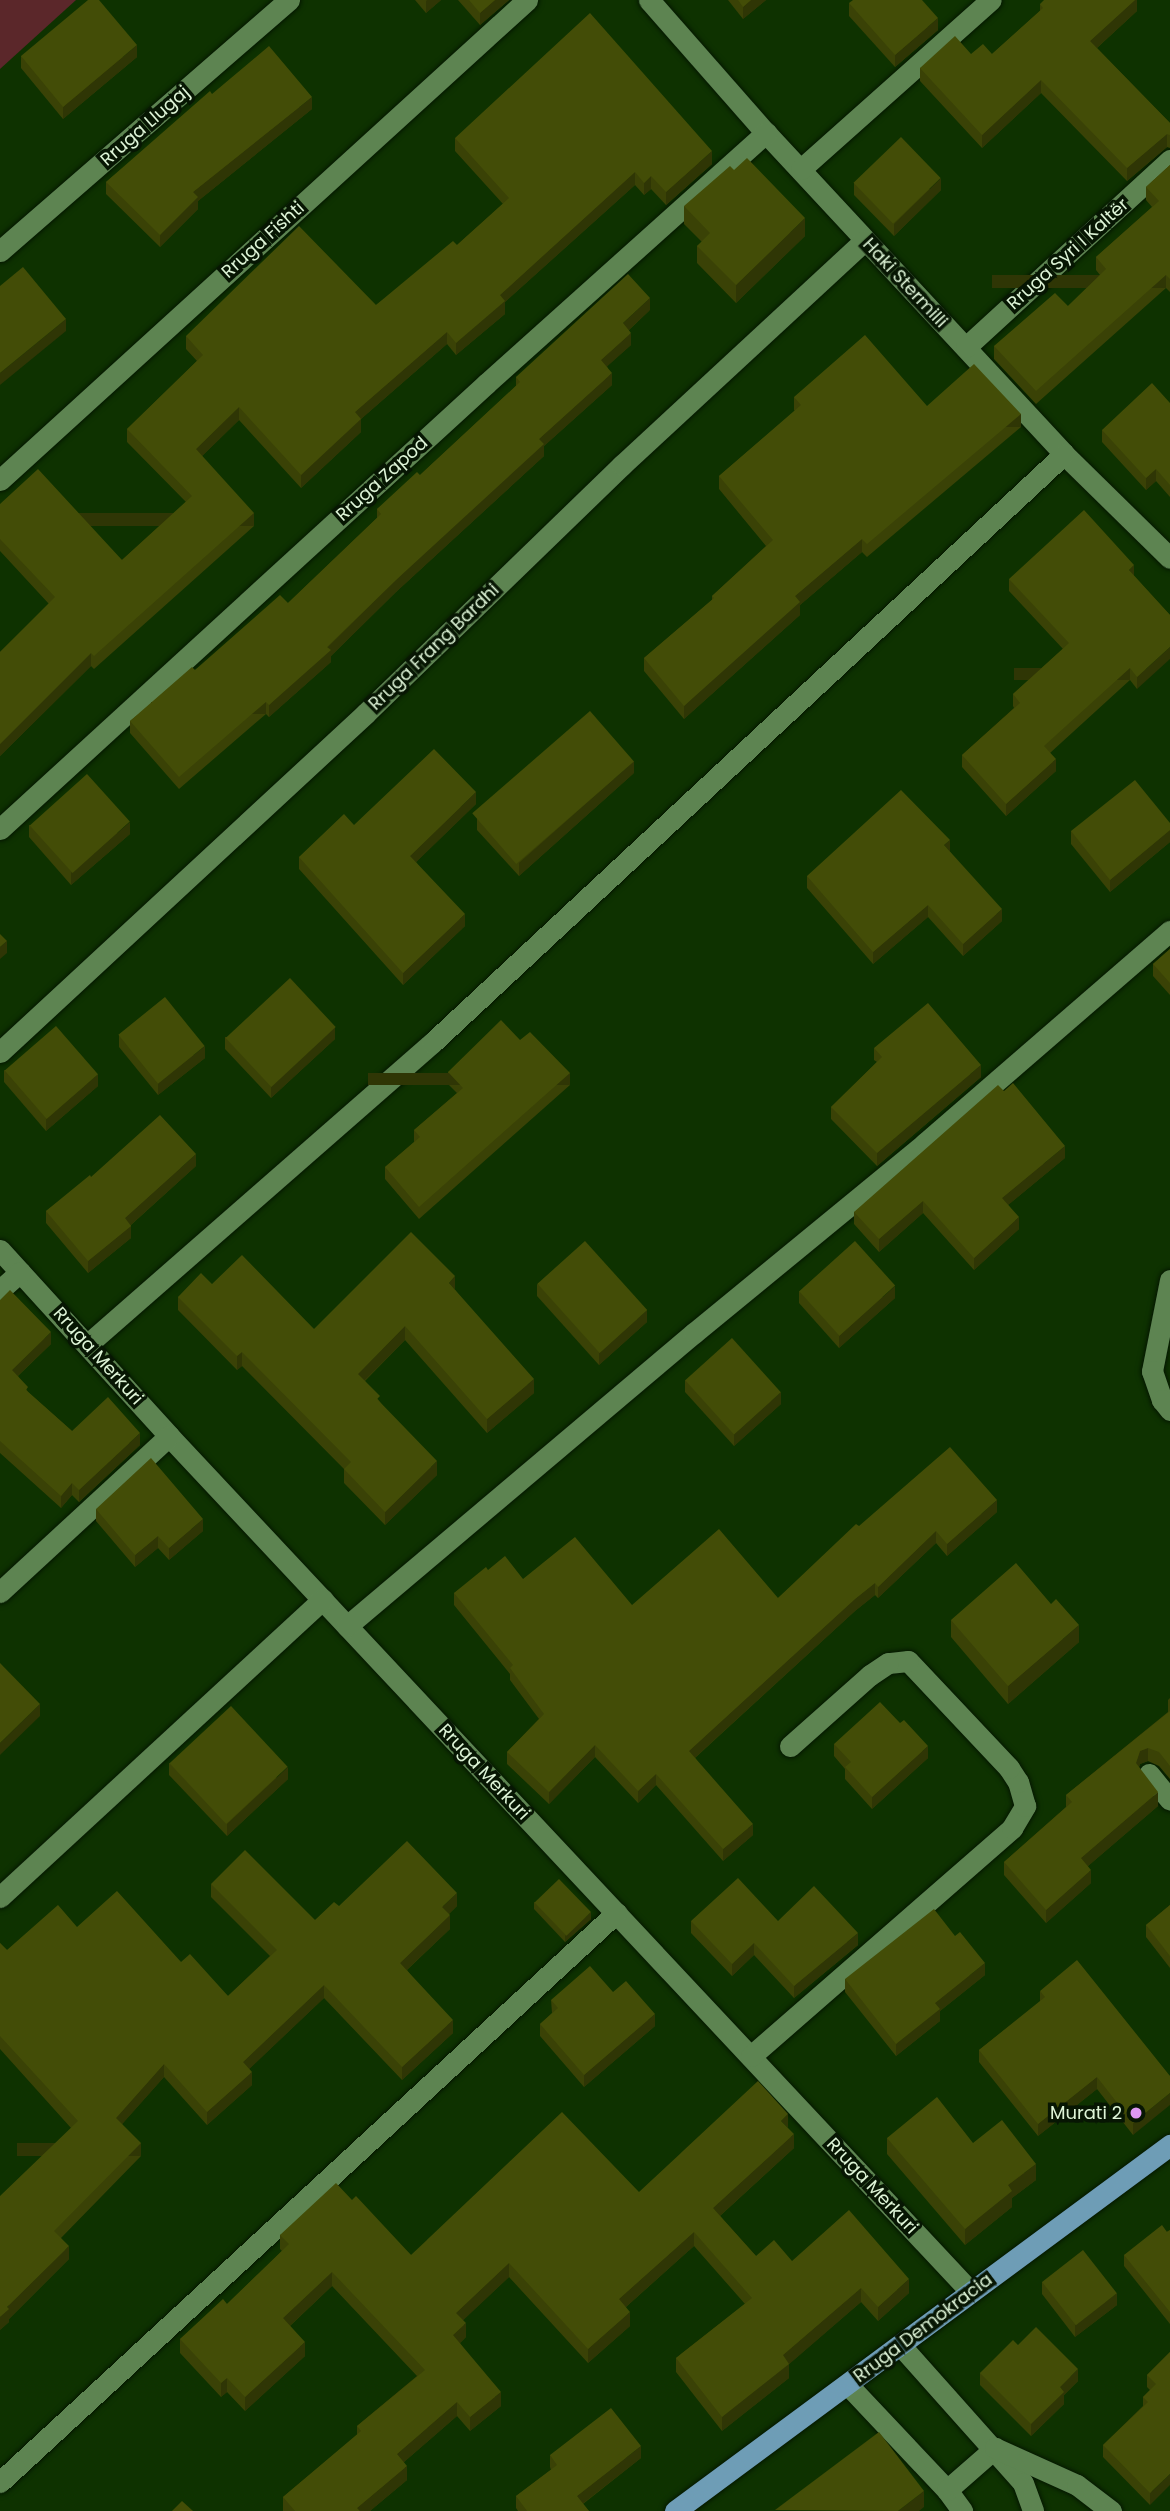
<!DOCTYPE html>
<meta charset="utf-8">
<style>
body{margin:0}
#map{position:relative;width:1170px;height:2511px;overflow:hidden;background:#0e3200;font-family:Poppins,sans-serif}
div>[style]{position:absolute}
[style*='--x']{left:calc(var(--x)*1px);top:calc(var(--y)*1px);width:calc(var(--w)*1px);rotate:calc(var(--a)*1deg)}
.green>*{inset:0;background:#5b272a}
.roads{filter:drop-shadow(0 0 2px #051701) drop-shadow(0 0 2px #051701)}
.minor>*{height:21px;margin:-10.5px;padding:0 10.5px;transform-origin:10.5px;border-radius:10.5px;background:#5d8451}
.major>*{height:21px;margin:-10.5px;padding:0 10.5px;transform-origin:10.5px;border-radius:10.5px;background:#6e9db6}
.wall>*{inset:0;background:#3a4206}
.shaded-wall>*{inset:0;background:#2f3605;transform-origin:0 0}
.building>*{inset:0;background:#434d07;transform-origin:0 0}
.dots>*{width:19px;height:19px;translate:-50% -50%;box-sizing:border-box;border:4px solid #071603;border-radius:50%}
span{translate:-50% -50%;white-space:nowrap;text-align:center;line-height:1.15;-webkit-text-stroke:7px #071603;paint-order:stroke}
.street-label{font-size:18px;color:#def4d7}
.poi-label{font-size:18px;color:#def4d7}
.right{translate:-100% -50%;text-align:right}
</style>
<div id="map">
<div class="green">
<div style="clip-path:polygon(0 0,76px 0,0 69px)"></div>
</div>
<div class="roads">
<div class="minor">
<div style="--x:649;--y:0;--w:177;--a:48.7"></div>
<div style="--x:766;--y:133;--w:438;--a:47.1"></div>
<div style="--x:1064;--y:454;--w:148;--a:44.5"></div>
<div style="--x:801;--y:169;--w:254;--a:-41.7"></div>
<div style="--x:0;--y:251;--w:383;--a:-41"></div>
<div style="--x:966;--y:347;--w:277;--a:-42.5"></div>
<div style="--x:0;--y:480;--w:713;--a:-42.33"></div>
<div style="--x:0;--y:829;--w:660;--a:-42.48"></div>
<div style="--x:487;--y:383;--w:375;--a:-41.9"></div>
<div style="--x:0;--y:1052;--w:499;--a:-42.8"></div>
<div style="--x:366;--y:713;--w:356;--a:-44.1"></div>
<div style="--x:622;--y:465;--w:331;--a:-42.8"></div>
<div style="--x:0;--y:1250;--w:251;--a:47.7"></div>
<div style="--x:169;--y:1436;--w:1172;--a:46.87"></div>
<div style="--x:1170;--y:1280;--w:93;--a:101.2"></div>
<div style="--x:1152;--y:1371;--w:31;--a:71"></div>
<div style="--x:1162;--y:1400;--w:13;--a:51"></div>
<div style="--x:0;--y:1290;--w:27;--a:-42"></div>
<div style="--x:88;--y:1344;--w:457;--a:-41.2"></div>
<div style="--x:432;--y:1043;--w:864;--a:-42.98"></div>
<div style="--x:0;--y:1592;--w:230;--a:-42.7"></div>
<div style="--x:347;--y:1626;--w:454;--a:-40.2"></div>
<div style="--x:694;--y:1333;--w:299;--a:-39.4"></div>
<div style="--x:925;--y:1143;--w:324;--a:-40.9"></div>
<div style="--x:1149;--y:1774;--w:33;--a:51"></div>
<div style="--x:0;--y:1897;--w:439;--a:-42.7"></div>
<div style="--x:751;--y:2056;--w:347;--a:-41.1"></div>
<div style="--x:1012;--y:1828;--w:26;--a:-59"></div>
<div style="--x:1025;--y:1806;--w:25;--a:-106"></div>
<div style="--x:1018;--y:1782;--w:17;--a:-123"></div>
<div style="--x:1009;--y:1768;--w:147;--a:-133.3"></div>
<div style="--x:908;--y:1661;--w:20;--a:174"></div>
<div style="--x:888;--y:1663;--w:22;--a:146"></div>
<div style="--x:870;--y:1675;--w:107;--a:138.4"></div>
<div style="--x:901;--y:2346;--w:183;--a:48.3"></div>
<div style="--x:1023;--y:2483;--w:30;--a:70"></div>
<div style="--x:848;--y:2385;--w:144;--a:46.7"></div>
<div style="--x:947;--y:2490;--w:26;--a:54"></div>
<div style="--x:0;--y:2482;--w:839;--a:-42.73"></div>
<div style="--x:947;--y:2490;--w:64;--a:-41.2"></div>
<div style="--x:995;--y:2448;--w:90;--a:24.3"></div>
<div style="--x:1077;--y:2485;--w:43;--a:37.4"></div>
</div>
<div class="major">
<div style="--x:675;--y:2511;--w:616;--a:-36.48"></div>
</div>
</div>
<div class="wall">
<div style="clip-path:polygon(415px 0,441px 0,426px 13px)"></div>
<div style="clip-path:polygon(458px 0,509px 0,480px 25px)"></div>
<div style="clip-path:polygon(728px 0,766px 0,743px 19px)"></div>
<div style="clip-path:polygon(1137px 0,1137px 11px,1097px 48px,1170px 123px,1170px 148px,1167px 147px,1127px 181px,1041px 93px,982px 148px,920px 81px,920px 68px,971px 54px,992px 54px,1040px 11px,1040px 4px)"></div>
<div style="clip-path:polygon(849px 3px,938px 30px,895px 67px,849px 16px)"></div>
<div style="clip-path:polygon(21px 56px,137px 57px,63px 119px,21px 68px)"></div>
<div style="clip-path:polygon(212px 94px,312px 109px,198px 201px,198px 209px,160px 247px,106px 194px,106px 182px)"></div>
<div style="clip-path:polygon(455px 138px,712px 164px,666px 205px,651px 189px,644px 195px,635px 185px,505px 302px,505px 314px,456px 355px,447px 344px,361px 419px,361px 432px,301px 488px,239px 420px,202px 456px,254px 526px,94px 669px,91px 666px,0 756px,0 652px,49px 604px,0 551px,0 504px,122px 560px,186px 502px,127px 442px,127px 429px,197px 361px,186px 349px,186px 336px,376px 305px,457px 245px,503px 204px,455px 151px)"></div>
<div style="clip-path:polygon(1170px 165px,1170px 292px,1166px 288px,1036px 404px,994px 359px,994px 346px,1068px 306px,1100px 275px,1096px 270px,1096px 257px,1152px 207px,1146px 200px,1146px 187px)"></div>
<div style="clip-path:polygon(854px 183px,941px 190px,894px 236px,854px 195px)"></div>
<div style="clip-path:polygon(684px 206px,805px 236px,736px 303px,697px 263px,697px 246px,702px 242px,684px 224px)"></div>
<div style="clip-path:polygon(650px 310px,629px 330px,631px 345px,607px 366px,612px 385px,544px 446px,544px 456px,396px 592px,331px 656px,331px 662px,269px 717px,266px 714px,179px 789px,130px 733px,130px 721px,195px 670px,288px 603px,377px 518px,377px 509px,420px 475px,516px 386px,516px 377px)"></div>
<div style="clip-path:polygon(794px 397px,927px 406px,1021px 427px,867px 557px,862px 552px,800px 605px,800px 615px,684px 719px,644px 671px,644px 658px,712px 600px,712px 596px,766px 546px,719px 489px,719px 476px,795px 411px,794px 410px)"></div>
<div style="clip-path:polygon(1170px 403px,1170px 497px,1156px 481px,1146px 490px,1102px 442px,1102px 430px)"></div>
<div style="clip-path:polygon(1134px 576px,1170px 615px,1137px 689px,1130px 680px,1050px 753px,1056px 771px,1006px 816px,962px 767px,962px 755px,1014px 708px,1013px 706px,1013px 694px,1063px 649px,1009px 591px,1009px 579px)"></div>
<div style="clip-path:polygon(634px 773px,519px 876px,477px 830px,477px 818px)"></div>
<div style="clip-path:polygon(476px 804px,416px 862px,465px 926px,403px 985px,299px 869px,299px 857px,354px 825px)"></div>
<div style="clip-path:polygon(1170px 823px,1170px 842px,1110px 892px,1071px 844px,1071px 831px)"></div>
<div style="clip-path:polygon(29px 825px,130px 834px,71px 885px,29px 837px)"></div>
<div style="clip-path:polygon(950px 852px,1002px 921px,963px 956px,928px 917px,873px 964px,807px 888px,807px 876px)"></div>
<div style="clip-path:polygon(1170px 949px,1170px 995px,1153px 976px,1153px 964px)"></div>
<div style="clip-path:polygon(119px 1035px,205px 1058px,158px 1095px,119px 1047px)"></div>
<div style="clip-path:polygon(225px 1037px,335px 1039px,271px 1098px,225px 1049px)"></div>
<div style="clip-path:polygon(520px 1040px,570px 1085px,419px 1219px,385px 1179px,385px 1167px,414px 1142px,414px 1130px,457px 1093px,448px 1084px,448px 1072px)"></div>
<div style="clip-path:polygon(874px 1048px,981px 1077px,877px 1166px,831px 1119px,831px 1107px,877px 1062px,874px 1060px)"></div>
<div style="clip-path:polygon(4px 1070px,98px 1086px,46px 1131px,4px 1082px)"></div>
<div style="clip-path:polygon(1065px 1158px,1008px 1205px,1019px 1229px,974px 1270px,923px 1213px,879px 1252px,854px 1224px,854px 1212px)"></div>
<div style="clip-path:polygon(196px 1166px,131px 1225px,131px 1238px,88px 1273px,46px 1223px,46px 1211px,91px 1177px)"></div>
<div style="clip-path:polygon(212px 1284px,314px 1329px,455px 1290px,534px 1393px,487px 1433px,405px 1340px,365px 1381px,380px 1402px,437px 1475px,385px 1525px,344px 1483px,344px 1469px,242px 1366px,237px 1370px,178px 1310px,178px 1297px)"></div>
<div style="clip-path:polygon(537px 1284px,647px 1322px,599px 1365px,537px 1296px)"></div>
<div style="clip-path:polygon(799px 1291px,895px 1298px,839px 1348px,799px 1303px)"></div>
<div style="clip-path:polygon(0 1300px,51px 1344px,18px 1376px,28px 1392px,72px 1431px,140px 1445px,79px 1502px,72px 1495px,61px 1508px,0 1453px)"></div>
<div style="clip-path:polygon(685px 1380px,781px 1404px,734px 1446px,685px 1392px)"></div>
<div style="clip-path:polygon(96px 1509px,203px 1531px,169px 1560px,158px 1548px,135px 1567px,96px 1521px)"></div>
<div style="clip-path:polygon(997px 1512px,947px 1556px,936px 1543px,878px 1598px,875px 1595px,855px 1611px,695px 1758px,753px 1835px,723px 1861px,656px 1785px,638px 1803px,595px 1757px,549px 1804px,507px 1764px,507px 1752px,539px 1719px,510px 1680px,510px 1674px,454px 1605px,454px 1593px,488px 1570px,523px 1579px,632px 1605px,778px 1598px,859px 1526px)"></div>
<div style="clip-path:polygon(951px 1620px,1079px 1642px,1008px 1704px,951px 1637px)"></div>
<div style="clip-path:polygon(1170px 1698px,1170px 1779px,1159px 1766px,1148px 1761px,1140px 1764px,1139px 1767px,1158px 1806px,1088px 1866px,1091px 1883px,1046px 1923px,1004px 1875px,1004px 1862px,1066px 1807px,1066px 1795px,1168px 1712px,1168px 1700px)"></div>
<div style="clip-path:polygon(900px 1723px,928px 1758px,872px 1809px,845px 1779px,845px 1769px,834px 1756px,834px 1744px)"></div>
<div style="clip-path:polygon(169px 1763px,288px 1779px,227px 1836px,169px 1775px)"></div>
<div style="clip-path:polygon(211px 1884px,315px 1920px,339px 1906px,457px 1906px,449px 1914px,450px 1929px,407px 1970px,453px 2033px,402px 2080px,324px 1998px,249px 2069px,252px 2085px,207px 2125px,164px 2077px,122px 2124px,141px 2156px,61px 2238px,69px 2259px,9px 2319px,9px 2322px,0 2330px,71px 2128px,0 2049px,0 1943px,7px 1950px,77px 1927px,181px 1962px,228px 1996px,270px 1956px,211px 1897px)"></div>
<div style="clip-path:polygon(534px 1902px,591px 1919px,565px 1942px,534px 1909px)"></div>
<div style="clip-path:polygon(1170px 1905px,1170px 1968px,1146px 1937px,1146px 1925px)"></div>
<div style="clip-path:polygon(691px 1921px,778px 1921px,858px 1945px,794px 1998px,754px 1955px,732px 1976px,691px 1933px)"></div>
<div style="clip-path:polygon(985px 1975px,940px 2011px,940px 2021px,896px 2056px,845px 1992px,845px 1979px)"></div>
<div style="clip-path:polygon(1040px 1991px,1170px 2076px,1133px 2135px,1097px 2089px,1038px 2136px,979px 2062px,979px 2050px,1040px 2002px)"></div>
<div style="clip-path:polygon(613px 1992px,655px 2026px,584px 2087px,540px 2036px,540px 2024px,552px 2013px,551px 2000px)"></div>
<div style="clip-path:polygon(788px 2128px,794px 2148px,720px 2216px,756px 2256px,792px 2261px,909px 2293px,878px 2321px,861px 2302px,789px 2364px,789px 2378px,722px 2431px,676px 2372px,676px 2358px,745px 2304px,694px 2246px,626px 2307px,630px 2326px,588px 2363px,509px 2277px,463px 2320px,466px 2337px,460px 2343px,501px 2406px,470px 2431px,457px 2416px,404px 2462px,407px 2480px,370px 2511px,283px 2511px,283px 2497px,357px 2435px,357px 2426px,417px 2376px,332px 2286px,290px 2326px,305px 2356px,245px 2411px,227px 2392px,221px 2397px,180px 2353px,180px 2339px,227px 2304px,282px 2251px,280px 2249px,280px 2235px,352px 2200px,411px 2255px,639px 2192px)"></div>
<div style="clip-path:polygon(887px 2138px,973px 2143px,1036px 2180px,1012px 2198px,1012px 2207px,965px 2245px,887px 2154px)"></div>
<div style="clip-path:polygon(1170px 2230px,1170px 2324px,1124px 2266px,1124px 2255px)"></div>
<div style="clip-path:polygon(1042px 2282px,1117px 2305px,1075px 2337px,1042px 2294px)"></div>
<div style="clip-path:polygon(1018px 2345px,1078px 2381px,1064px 2395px,1064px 2404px,1031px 2436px,980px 2385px,980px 2373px)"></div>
<div style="clip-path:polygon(1170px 2352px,1150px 2505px,1103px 2457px,1103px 2445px,1143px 2406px,1143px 2397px,1150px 2390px,1147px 2387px,1147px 2375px)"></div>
<div style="clip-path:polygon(550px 2455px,641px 2458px,583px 2504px,589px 2511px,518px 2511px,516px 2508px,516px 2496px,551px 2470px,550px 2467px)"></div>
</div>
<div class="shaded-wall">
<div style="clip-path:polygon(427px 0,441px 0,426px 13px,426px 1px)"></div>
<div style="clip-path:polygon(495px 0,509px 0,480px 25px,480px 13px)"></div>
<div style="clip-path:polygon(751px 0,766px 0,743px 19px,743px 7px)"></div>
<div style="clip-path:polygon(1135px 0,1137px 0,1137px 11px,1090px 54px,1090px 41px)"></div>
<div style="clip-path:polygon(938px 18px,938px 30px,895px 67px,895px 55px)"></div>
<div style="clip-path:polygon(137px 45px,137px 57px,63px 119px,63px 107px)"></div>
<div style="clip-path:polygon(1041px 80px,1041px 93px,982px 148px,982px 135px)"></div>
<div style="clip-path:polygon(312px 97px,312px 109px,198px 201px,198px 209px,160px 247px,160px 235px,193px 192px)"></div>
<div style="clip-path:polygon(1167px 134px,1167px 147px,1127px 181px,1127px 168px)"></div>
<div style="clip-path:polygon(712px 151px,712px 164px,666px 205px,666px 192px)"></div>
<div style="clip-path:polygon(635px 172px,635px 185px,505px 302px,505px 314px,456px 355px,456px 343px,500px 295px)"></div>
<div style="clip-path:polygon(651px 176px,651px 189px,644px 195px,644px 183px)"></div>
<div style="clip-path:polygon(941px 178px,941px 190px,894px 236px,894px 224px)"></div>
<div style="clip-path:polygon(805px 218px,805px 236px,736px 303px,736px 285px)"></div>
<div style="left:1166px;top:275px;width:13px;height:174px;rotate:90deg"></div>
<div style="clip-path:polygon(650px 298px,650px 310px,623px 335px,623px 323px)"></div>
<div style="clip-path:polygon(66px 319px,66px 331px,0 385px,0 373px)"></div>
<div style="clip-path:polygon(447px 332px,447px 344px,361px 419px,361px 432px,301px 488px,301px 475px,355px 412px)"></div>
<div style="clip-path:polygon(631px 333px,631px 345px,601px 372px,601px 360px)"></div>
<div style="clip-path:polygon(612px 373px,612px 385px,544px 446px,544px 456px,396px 592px,331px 656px,331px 662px,269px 717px,269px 705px,539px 439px)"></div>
<div style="clip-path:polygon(239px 407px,239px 420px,196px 462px,196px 449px)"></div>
<div style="left:1021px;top:414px;width:13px;height:202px;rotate:90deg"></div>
<div style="clip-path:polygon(1156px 469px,1156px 481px,1146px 490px,1146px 478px)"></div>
<div style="left:254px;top:513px;width:13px;height:215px;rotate:90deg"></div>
<div style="clip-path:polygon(862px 539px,862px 552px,800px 605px,800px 615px,684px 719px,684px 706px,795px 596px)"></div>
<div style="clip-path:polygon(1134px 565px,1134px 577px,1129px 570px)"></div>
<div style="clip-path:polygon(1170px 647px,1170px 659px,1137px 689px,1137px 677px)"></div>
<div style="clip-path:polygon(91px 653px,91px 666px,0 756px,0 744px)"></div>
<div style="left:1130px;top:668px;width:12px;height:116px;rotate:90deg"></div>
<div style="left:266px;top:702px;width:12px;height:115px;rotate:90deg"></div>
<div style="clip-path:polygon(1056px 759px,1056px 771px,1006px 816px,1006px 804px)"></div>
<div style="clip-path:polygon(634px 761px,634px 773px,519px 876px,519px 863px)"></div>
<div style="clip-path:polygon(476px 792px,476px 804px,410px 868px,410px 856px)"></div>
<div style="clip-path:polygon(130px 822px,130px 834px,71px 885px,71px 873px)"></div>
<div style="clip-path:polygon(1170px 830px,1170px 842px,1110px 892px,1110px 880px)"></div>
<div style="clip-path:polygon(950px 840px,950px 852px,944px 845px)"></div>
<div style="clip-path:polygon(928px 905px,928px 917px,873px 964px,873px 952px)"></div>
<div style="clip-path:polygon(1002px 909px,1002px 921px,963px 956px,963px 944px)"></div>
<div style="clip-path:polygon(465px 914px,465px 926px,403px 985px,403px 973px)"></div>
<div style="clip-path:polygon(7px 941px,7px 953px,0 959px,0 947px)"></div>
<div style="clip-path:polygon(335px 1027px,335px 1039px,271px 1098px,271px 1086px)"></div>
<div style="clip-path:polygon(205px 1046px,205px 1058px,158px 1095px,158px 1083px)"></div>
<div style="clip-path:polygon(981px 1065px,981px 1077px,877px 1166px,877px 1153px)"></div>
<div style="left:570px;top:1073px;width:12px;height:202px;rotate:90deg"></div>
<div style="clip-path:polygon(98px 1074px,98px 1086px,46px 1131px,46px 1119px)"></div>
<div style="clip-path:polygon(1065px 1146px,1065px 1158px,1002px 1210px,1002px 1198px)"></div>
<div style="clip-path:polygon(196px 1154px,196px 1166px,125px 1230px,125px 1218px)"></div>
<div style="clip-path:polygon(923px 1201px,923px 1213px,879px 1252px,879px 1239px)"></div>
<div style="clip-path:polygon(1019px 1217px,1019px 1229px,974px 1270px,974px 1258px)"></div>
<div style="clip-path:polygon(131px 1226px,131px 1238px,88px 1273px,88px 1261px)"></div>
<div style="clip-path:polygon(455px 1276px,455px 1290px,449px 1283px)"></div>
<div style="clip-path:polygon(895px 1286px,895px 1298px,839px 1348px,839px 1336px)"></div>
<div style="clip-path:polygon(647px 1310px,647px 1322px,599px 1365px,599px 1353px)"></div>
<div style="clip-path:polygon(405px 1326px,405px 1340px,358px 1387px,358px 1374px)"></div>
<div style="clip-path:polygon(51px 1332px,51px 1344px,12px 1381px,12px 1370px)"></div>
<div style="clip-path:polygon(242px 1352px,242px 1366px,237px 1370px,237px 1356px)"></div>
<div style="clip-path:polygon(534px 1379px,534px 1393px,487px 1433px,487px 1419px)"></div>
<div style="clip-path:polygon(781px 1392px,781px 1404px,734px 1446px,734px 1434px)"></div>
<div style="clip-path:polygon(140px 1433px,140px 1445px,79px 1502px,79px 1490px)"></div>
<div style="clip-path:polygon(437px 1461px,437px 1475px,385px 1525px,385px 1512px)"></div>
<div style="clip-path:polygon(72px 1483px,72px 1495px,61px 1508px,61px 1496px)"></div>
<div style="clip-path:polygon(997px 1500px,997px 1512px,947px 1556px,947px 1544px)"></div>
<div style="clip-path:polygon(203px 1519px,203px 1531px,169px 1560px,169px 1548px)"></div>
<div style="clip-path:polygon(936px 1531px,936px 1543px,878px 1598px,878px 1587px)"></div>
<div style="clip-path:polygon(158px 1536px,158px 1548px,135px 1567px,135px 1555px)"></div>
<div style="clip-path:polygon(875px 1583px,875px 1595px,855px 1611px,689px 1763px,689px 1751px,855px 1599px)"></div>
<div style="clip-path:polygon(1079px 1625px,1079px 1642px,1008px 1704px,1008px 1686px)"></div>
<div style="clip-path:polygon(40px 1704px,40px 1716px,0 1755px,0 1743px)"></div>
<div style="clip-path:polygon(595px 1745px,595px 1757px,549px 1804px,549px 1792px)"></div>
<div style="clip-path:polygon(928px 1746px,928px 1758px,872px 1809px,872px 1797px)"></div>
<div style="clip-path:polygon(1148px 1748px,1148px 1761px,1140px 1764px,1136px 1777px,1136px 1763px,1140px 1751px)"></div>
<div style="clip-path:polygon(288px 1767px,288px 1779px,227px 1836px,227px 1824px)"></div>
<div style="clip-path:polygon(656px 1774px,656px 1785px,638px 1803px,638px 1791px)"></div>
<div style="clip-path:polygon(1158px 1792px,1158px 1806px,1081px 1872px,1081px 1858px)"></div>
<div style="clip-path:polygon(753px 1824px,753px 1835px,723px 1861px,723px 1849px)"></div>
<div style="clip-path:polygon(1091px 1870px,1091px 1883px,1046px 1923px,1046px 1910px)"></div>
<div style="clip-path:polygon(457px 1893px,457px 1906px,442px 1920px,442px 1907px)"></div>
<div style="clip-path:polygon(591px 1912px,591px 1919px,565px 1942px,565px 1936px)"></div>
<div style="clip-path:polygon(450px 1915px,450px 1929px,400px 1976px,400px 1963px)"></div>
<div style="clip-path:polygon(858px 1933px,858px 1945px,794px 1998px,794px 1986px)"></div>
<div style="clip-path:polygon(754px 1943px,754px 1955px,732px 1976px,732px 1964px)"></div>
<div style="clip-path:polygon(985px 1963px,985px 1975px,940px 2011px,940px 2021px,896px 2056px,896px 2044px,935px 2003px)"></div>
<div style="clip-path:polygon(324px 1985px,324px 1998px,243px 2075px,243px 2062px)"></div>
<div style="clip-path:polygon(655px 2014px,655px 2026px,584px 2087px,584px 2075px)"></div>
<div style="clip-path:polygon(453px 2020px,453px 2033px,402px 2080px,402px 2067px)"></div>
<div style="clip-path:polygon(164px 2064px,164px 2077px,116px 2131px,116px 2118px)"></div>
<div style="clip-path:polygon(252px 2072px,252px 2085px,207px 2125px,207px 2112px)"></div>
<div style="clip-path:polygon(1097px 2077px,1097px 2089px,1038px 2136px,1038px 2124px)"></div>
<div style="clip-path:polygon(1170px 2093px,1170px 2105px,1133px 2135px,1133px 2123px)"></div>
<div style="clip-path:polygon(788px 2114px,788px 2128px,781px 2121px)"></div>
<div style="clip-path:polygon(794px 2134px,794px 2148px,713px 2222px,713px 2208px)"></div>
<div style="left:141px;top:2143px;width:13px;height:124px;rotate:90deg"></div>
<div style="clip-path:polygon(1036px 2164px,1036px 2180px,1012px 2198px,1012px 2207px,965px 2245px,965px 2229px,1008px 2185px)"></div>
<div style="clip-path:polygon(694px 2232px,694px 2246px,619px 2313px,619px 2299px)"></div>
<div style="clip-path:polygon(69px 2246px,69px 2259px,9px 2319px,9px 2322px,0 2330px,0 2317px,7px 2307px)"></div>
<div style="clip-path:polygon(509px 2263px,509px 2277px,456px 2327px,456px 2313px)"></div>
<div style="clip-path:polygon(332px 2272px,332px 2286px,283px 2332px,283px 2318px)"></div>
<div style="clip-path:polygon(909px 2279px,909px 2293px,878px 2321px,878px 2307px)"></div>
<div style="clip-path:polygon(861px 2288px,861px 2302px,787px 2366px,789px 2364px,789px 2378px,722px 2431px,722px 2417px,783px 2355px)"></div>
<div style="clip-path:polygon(1117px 2293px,1117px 2305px,1075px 2337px,1075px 2325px)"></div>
<div style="clip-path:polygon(630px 2312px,630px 2326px,588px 2363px,588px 2349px)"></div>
<div style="clip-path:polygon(466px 2323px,466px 2337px,453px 2349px,453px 2335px)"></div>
<div style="clip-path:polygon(305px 2342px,305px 2356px,245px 2411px,245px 2397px)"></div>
<div style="clip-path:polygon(1078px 2369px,1078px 2381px,1064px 2395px,1064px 2404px,1031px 2436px,1031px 2424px,1060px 2387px)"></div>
<div style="clip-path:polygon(227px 2378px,227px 2392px,221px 2397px,221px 2383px)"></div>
<div style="clip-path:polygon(501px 2392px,501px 2406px,470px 2431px,470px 2417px)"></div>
<div style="clip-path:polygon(457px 2402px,457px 2416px,397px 2468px,397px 2454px)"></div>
<div style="clip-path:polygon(641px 2446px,641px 2458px,577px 2508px,577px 2496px)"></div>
<div style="clip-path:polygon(407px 2466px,407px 2480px,370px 2511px,357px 2511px,357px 2508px)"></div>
<div style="clip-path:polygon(1170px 2474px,1170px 2485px,1150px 2505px,1150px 2493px)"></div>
<div style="clip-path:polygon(924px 2491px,924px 2507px,919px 2511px,898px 2511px)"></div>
</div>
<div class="building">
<div style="clip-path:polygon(88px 0,99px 0,137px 45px,63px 107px,21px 56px)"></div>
<div style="clip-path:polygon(469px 0,495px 0,480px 13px)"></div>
<div style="clip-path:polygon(738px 0,751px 0,743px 7px)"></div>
<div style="clip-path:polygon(853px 0,922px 0,938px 18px,895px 55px,849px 3px)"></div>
<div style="clip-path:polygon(1044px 0,1135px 0,1090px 41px,1170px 123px,1170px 135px,1167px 134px,1127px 168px,1041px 80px,982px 135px,920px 68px,955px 36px,971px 54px,983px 44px,992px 54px,1043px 8px,1040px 4px)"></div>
<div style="clip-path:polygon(590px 13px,712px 151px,666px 192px,651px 176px,644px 183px,635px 172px,500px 295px,505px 301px,456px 343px,447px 332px,355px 412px,361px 419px,301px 475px,239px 407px,196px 449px,254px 513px,94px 656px,91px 653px,0 744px,0 652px,55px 597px,0 539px,0 504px,38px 469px,122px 560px,192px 496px,127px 429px,203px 355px,186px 336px,299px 226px,376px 305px,453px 241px,457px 245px,509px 198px,455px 138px)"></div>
<div style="clip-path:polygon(269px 46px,312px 97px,193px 192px,198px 197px,160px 235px,106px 182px,210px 91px,212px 94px)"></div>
<div style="left:901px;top:137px;width:57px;height:66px;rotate:46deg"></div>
<div style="clip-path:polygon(747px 158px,805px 218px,736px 285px,697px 246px,710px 233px,684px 206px,730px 166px,734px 170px)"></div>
<div style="clip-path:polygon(1170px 165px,1170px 279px,1166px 275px,1036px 391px,994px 346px,1055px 293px,1068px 306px,1106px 269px,1096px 257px,1159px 201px,1146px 187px)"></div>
<div style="clip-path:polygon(23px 267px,66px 319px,0 373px,0 286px)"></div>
<div style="clip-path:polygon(628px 274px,650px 298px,623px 323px,631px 333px,601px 360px,612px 373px,539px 439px,544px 444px,396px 580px,327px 647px,331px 650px,269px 705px,266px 702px,179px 777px,130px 721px,192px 667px,195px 670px,280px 595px,288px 603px,381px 514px,377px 509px,417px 472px,420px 475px,520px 382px,516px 377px)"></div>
<div style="clip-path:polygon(865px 335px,927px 406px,974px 364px,1021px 414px,867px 544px,862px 539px,795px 596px,800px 602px,684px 706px,644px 658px,714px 598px,712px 596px,773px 540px,719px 476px,801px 405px,794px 397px)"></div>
<div style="clip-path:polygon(1152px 383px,1170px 403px,1170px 485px,1156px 469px,1146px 478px,1102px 430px)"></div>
<div style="clip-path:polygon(1084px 510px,1134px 565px,1129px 570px,1170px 615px,1170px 647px,1137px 677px,1130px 668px,1044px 746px,1056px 759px,1006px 804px,962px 755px,1020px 703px,1013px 694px,1069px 643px,1009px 579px)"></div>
<div style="left:590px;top:711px;width:67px;height:156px;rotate:49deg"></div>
<div style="clip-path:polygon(434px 749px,476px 792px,410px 856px,465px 914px,403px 973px,299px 857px,344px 814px,354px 825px)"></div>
<div style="left:87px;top:774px;width:64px;height:77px;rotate:48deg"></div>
<div style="clip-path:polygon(1135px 780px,1170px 823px,1170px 830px,1110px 880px,1071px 831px)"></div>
<div style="clip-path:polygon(901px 790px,950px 840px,944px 845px,1002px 909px,963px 944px,928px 905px,873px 952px,807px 876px)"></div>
<div style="clip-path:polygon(0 934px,7px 941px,0 947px)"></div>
<div style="clip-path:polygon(1170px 949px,1170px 983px,1153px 964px)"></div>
<div style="left:290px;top:978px;width:67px;height:88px;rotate:47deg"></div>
<div style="left:165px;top:997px;width:63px;height:60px;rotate:51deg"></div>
<div style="clip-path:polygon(928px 1003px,981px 1065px,877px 1153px,831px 1107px,882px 1057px,874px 1048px)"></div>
<div style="clip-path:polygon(501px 1020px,520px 1040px,530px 1032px,570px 1073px,419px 1207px,385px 1167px,420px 1137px,414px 1130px,463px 1088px,448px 1072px)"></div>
<div style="left:56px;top:1026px;width:64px;height:68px;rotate:49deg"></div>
<div style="clip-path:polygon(1013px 1083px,1065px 1146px,1002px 1198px,1019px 1217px,974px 1258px,923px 1201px,879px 1239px,854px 1212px,998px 1085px,1004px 1091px)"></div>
<div style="clip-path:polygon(160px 1115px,196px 1154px,125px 1218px,131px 1226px,88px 1261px,46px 1211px,90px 1175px,91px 1177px)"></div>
<div style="clip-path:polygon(411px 1232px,455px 1276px,449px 1283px,534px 1379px,487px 1419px,405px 1326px,358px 1374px,380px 1396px,377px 1399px,437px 1461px,385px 1512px,344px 1469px,351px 1462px,242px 1352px,237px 1356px,178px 1297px,201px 1273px,212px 1284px,242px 1255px,314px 1329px)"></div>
<div style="left:585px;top:1241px;width:93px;height:64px;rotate:48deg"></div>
<div style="left:855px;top:1241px;width:60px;height:75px;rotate:48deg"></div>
<div style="clip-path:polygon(10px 1290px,51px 1332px,12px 1370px,28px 1387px,26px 1390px,72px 1431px,108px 1397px,140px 1433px,79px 1490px,72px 1483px,61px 1496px,0 1441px,0 1300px)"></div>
<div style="left:732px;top:1338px;width:73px;height:63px;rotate:48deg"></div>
<div style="clip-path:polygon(950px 1447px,997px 1500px,947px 1544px,936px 1531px,878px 1587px,875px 1583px,855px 1599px,689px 1751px,753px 1824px,723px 1849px,656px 1774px,638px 1791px,595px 1745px,549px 1792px,507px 1752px,544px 1714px,510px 1668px,513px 1665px,454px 1593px,486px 1567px,488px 1570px,505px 1556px,523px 1579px,575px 1537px,632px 1605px,719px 1529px,778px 1598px,856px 1524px,859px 1526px)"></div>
<div style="clip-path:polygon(151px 1458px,203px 1519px,169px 1548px,158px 1536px,135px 1555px,96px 1509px)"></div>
<div style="clip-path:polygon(1016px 1563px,1051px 1604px,1056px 1599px,1079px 1625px,1008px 1686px,951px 1620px)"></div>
<div style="clip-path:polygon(0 1663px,40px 1704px,0 1743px)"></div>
<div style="clip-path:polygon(880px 1702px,900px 1723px,904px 1720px,928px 1746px,872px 1797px,845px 1767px,851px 1762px,834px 1744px)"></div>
<div style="left:231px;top:1706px;width:83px;height:84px;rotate:47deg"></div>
<div style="clip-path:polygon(1170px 1711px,1170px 1766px,1159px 1752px,1148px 1748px,1140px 1751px,1136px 1763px,1158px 1792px,1081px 1858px,1091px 1870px,1046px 1910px,1004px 1862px,1072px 1802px,1066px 1795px)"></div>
<div style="clip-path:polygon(407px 1841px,457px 1893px,442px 1907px,450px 1915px,400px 1963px,453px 2020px,402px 2067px,324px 1985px,243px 2062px,252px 2072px,207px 2112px,164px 2064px,116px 2118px,141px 2143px,54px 2231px,69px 2246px,7px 2307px,9px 2309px,0 2317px,0 2196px,78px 2121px,0 2036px,0 1943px,7px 1950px,58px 1905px,77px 1927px,117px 1891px,181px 1962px,190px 1954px,228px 1996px,277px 1950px,211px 1884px,245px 1850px,315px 1920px,334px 1902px,339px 1906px)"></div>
<div style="clip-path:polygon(738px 1878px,778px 1921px,814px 1886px,858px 1933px,794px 1986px,754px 1943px,732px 1964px,691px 1921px)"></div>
<div style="left:559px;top:1879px;width:46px;height:34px;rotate:46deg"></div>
<div style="clip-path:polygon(1170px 1905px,1170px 1956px,1146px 1925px)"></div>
<div style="clip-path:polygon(934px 1909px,955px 1936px,960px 1932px,985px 1963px,935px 2003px,940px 2009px,896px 2044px,845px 1979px)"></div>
<div style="clip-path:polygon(1077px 1960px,1170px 2076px,1170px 2093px,1133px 2123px,1097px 2077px,1038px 2124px,979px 2050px,1045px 1997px,1040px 1991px)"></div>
<div style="clip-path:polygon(590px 1966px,613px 1992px,626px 1981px,655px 2014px,584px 2075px,540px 2024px,558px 2008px,551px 2000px)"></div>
<div style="clip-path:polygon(758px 2081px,788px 2114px,781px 2121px,794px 2134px,713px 2208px,756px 2256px,774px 2240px,792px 2261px,849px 2210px,909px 2279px,878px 2307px,861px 2288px,783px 2355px,789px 2364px,722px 2417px,676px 2358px,752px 2298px,694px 2232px,619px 2299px,630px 2312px,588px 2349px,509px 2263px,456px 2313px,466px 2323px,453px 2335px,501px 2392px,470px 2417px,457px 2402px,397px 2454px,407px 2466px,357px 2508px,360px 2511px,295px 2511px,283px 2497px,361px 2431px,357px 2426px,425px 2370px,332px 2272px,283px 2318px,305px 2342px,245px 2397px,227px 2378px,221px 2383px,180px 2339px,223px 2299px,227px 2304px,289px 2244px,280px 2235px,336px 2183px,352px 2200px,356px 2196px,411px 2255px,562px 2112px,639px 2192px)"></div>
<div style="clip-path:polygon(937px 2097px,973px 2143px,1002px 2120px,1036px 2164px,1008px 2185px,1012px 2191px,965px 2229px,887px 2138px)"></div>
<div style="clip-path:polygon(1162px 2225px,1167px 2232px,1170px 2230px,1170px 2312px,1124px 2255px)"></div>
<div style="left:1083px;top:2250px;width:55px;height:52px;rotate:52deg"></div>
<div style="clip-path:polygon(1036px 2327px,1078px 2369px,1060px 2387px,1064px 2392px,1031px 2424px,980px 2373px,1013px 2340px,1018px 2345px)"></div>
<div style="clip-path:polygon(1170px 2352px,1170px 2474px,1150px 2493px,1103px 2445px,1148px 2402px,1143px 2397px,1156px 2384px,1147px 2375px)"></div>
<div style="clip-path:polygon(611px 2408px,641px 2446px,577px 2496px,589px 2511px,527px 2511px,516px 2496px,557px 2465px,550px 2455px)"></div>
<div style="clip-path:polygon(879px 2432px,924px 2491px,898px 2511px,775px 2510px)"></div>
<div style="clip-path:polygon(182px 2501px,193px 2511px,172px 2511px)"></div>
</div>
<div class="dots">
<div style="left:1136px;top:2113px;background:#de98f2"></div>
</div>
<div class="street-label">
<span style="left:145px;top:126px;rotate:-41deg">Rruga Llugaj</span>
<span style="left:263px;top:240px;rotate:-42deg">Rruga Fishti</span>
<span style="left:1068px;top:254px;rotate:-42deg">Rruga Syri I Kaltër</span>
<span style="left:905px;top:283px;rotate:47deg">Haki Stermilli</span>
<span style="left:382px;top:479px;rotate:-42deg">Rruga Zapod</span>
<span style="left:434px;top:647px;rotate:-44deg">Rruga Frang Bardhi</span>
<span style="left:98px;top:1356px;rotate:48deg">Rruga Merkuri</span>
<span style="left:484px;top:1772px;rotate:47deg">Rruga Merkuri</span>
<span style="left:872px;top:2186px;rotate:47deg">Rruga Merkuri</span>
<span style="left:923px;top:2328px;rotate:-37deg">Rruga Demokracia</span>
</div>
<div class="poi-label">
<span class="right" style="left:1122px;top:2113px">Murati 2</span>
</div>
</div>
